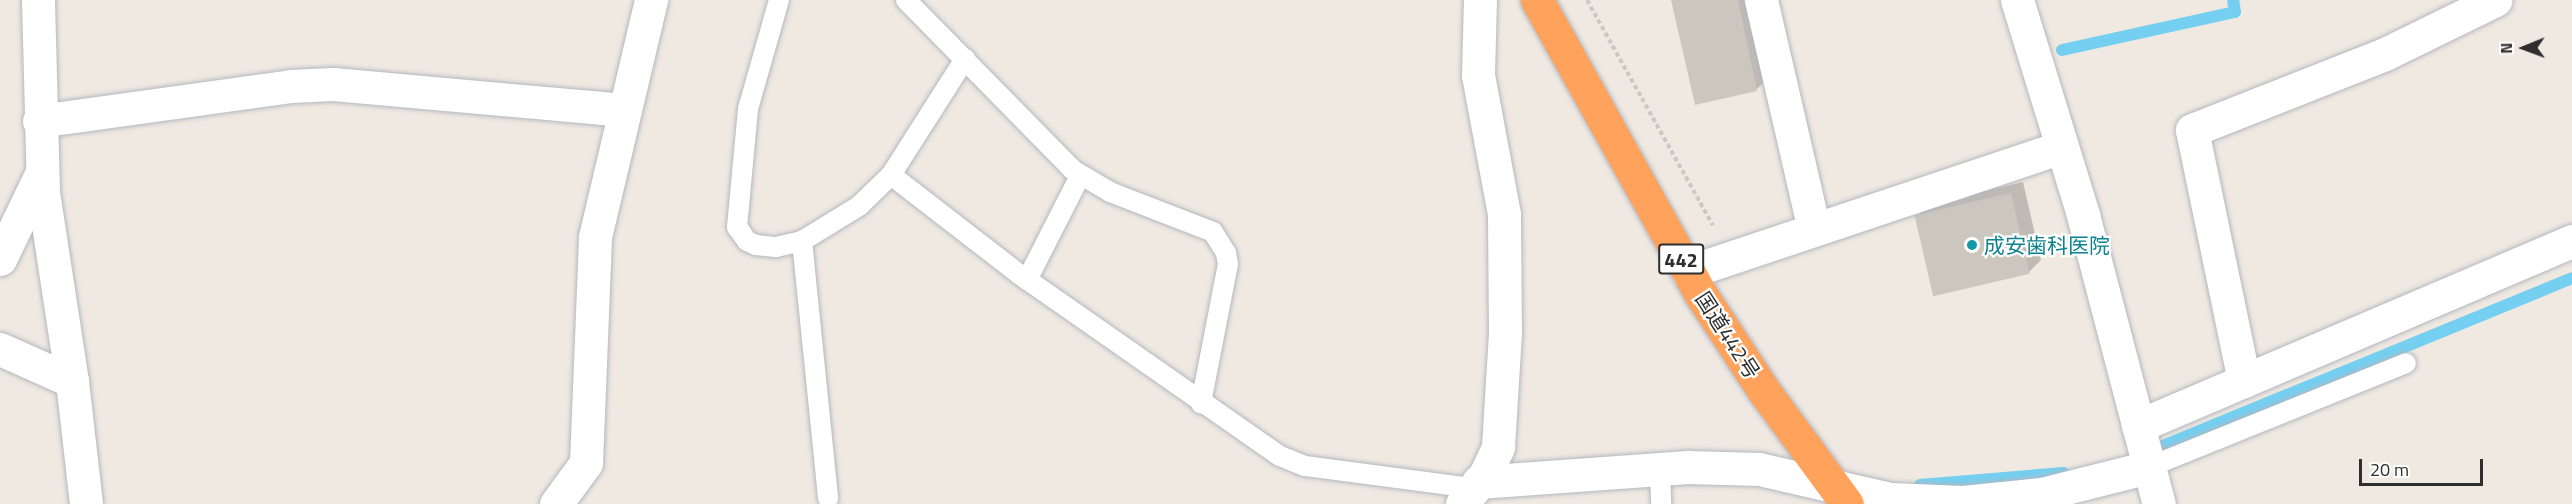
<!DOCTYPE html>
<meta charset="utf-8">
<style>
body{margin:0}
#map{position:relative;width:2572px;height:504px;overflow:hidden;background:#efe9e1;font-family:"Titillium Web","Noto Sans JP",sans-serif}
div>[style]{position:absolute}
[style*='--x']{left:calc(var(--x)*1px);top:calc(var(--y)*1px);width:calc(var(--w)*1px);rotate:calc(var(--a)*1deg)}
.shadow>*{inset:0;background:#0003}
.stream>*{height:12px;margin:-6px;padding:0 6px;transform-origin:6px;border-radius:6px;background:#75cff0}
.building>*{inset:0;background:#cbc7bf;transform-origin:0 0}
.path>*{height:4px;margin-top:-2px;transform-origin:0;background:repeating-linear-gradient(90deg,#c9c9c9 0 4.5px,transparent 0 7.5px)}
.roads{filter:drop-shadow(0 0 2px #b4b7c1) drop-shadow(0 0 2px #b4b7c1)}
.lane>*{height:20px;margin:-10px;padding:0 10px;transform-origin:10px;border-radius:10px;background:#fff}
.street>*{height:33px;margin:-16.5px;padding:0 16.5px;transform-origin:16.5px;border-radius:16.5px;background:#fff}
.highway>*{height:33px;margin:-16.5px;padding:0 16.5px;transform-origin:16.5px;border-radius:16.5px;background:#ffa35c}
.dots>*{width:16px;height:16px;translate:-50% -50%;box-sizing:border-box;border:3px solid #fff;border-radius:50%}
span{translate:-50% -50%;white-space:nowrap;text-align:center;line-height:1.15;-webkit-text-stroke:4.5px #fff;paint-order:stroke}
.shield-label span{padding:2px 4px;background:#fff;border:2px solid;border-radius:4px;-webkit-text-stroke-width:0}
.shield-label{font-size:20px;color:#2e2e2e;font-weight:700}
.culture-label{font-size:21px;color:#0d838f}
.left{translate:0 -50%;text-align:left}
.street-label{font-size:21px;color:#2e2e2e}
.north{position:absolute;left:2494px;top:18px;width:60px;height:60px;-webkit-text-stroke:4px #fff;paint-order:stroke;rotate:269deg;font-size:16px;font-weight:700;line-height:24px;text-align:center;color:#2e2e2e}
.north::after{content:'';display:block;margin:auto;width:21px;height:27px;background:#2e2e2e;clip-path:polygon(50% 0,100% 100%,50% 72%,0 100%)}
.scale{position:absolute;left:2359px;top:459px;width:124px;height:27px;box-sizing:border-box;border:3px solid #2e2e2e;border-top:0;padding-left:8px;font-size:18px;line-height:21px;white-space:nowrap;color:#2e2e2e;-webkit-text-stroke:4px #fff;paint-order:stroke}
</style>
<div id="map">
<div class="shadow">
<div style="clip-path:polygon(1673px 0,1752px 0,1769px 77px,1757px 89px,1696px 103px)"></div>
<div style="clip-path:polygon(2023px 182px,2041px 260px,2029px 272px,1935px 294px,1917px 216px,1929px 204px)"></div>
</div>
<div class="stream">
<div style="--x:2062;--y:50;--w:177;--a:-12.4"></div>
<div style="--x:2235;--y:12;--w:12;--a:-99"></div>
<div style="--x:2148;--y:452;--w:458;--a:-22.3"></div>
<div style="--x:1920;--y:485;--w:144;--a:-4.8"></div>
</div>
<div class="building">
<div style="clip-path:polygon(1671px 0,1738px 0,1757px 91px,1695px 105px)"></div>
<div style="left:2011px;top:193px;width:83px;height:99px;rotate:77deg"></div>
</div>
<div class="path">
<div style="--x:1587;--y:0;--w:258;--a:60.8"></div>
</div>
<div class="roads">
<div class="lane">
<div style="--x:779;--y:0;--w:113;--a:105.9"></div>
<div style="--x:748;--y:109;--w:119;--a:95.3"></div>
<div style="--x:737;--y:227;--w:17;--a:54"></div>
<div style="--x:747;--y:241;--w:10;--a:24"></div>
<div style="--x:756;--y:245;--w:20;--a:6"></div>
<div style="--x:776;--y:247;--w:27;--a:-13"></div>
<div style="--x:802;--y:241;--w:67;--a:-31.6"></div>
<div style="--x:859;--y:206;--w:45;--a:-44.1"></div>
<div style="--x:891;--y:175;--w:138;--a:-57.5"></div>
<div style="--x:906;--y:0;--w:238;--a:45.5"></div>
<div style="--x:1073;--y:170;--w:43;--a:30.7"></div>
<div style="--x:1110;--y:192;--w:110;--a:21.2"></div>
<div style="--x:1213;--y:232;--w:25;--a:58"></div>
<div style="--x:1226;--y:253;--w:11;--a:80"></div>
<div style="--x:1228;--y:264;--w:142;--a:101"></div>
<div style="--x:891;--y:175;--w:162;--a:37.7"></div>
<div style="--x:1019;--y:274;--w:318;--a:34.9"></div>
<div style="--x:1280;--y:456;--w:27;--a:22"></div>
<div style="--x:1305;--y:466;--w:169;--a:7.5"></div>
<div style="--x:802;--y:241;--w:259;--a:84.2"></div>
<div style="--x:1027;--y:280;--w:117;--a:-63"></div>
<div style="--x:2149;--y:467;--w:277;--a:-22"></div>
<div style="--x:1660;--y:469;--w:35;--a:88"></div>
</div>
<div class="street">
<div style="--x:38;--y:0;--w:192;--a:88.5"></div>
<div style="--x:43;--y:192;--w:191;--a:81.3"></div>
<div style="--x:72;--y:381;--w:124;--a:83.5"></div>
<div style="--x:1761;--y:0;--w:235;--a:77"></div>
<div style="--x:2017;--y:0;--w:225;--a:72.9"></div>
<div style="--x:2083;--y:215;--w:299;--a:75.3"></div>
<div style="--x:39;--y:121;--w:253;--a:-7.9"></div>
<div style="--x:290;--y:86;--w:43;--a:-2.7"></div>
<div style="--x:333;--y:84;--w:293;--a:5.1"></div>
<div style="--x:0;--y:259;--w:97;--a:-64.2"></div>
<div style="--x:1688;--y:272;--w:393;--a:-18.5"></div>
<div style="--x:0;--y:349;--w:79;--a:24"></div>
<div style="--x:2244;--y:381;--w:256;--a:-101.7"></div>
<div style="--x:2192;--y:130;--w:207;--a:-21.5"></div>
<div style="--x:2385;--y:54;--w:123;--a:-26.1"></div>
<div style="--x:2138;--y:426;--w:472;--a:-23.1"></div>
<div style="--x:1478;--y:482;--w:210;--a:-4.1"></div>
<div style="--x:1687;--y:467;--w:72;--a:1.6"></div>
<div style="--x:1759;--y:469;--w:134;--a:12.9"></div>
<div style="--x:1890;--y:499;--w:73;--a:2.4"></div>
<div style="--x:1963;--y:502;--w:79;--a:-5.8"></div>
<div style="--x:2042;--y:494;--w:110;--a:-14.2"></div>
<div style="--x:556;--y:504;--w:51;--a:-53.8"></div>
<div style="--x:586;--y:463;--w:226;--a:-87.7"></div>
<div style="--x:595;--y:237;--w:244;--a:-76.7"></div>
<div style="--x:1462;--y:504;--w:39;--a:-52"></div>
<div style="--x:1486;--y:473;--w:29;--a:-65"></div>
<div style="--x:1498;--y:447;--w:113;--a:-86.5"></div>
<div style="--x:1505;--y:334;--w:120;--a:-90.5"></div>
<div style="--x:1504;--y:214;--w:141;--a:-100.6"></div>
<div style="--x:1478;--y:75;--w:75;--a:-88.5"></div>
</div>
<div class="highway">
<div style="--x:1537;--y:0;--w:335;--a:60.9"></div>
<div style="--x:1700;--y:293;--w:117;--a:56.9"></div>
<div style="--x:1764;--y:391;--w:140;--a:53.7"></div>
</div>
</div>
<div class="dots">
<div style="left:1972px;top:245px;background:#0f9aa8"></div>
</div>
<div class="shield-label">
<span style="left:1681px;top:259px">442</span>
</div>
<div class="culture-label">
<span class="left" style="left:1984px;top:245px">成安歯科医院</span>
</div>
<div class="street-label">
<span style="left:1728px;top:335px;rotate:57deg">国道442号</span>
</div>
<div class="north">N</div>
<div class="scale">20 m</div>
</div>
